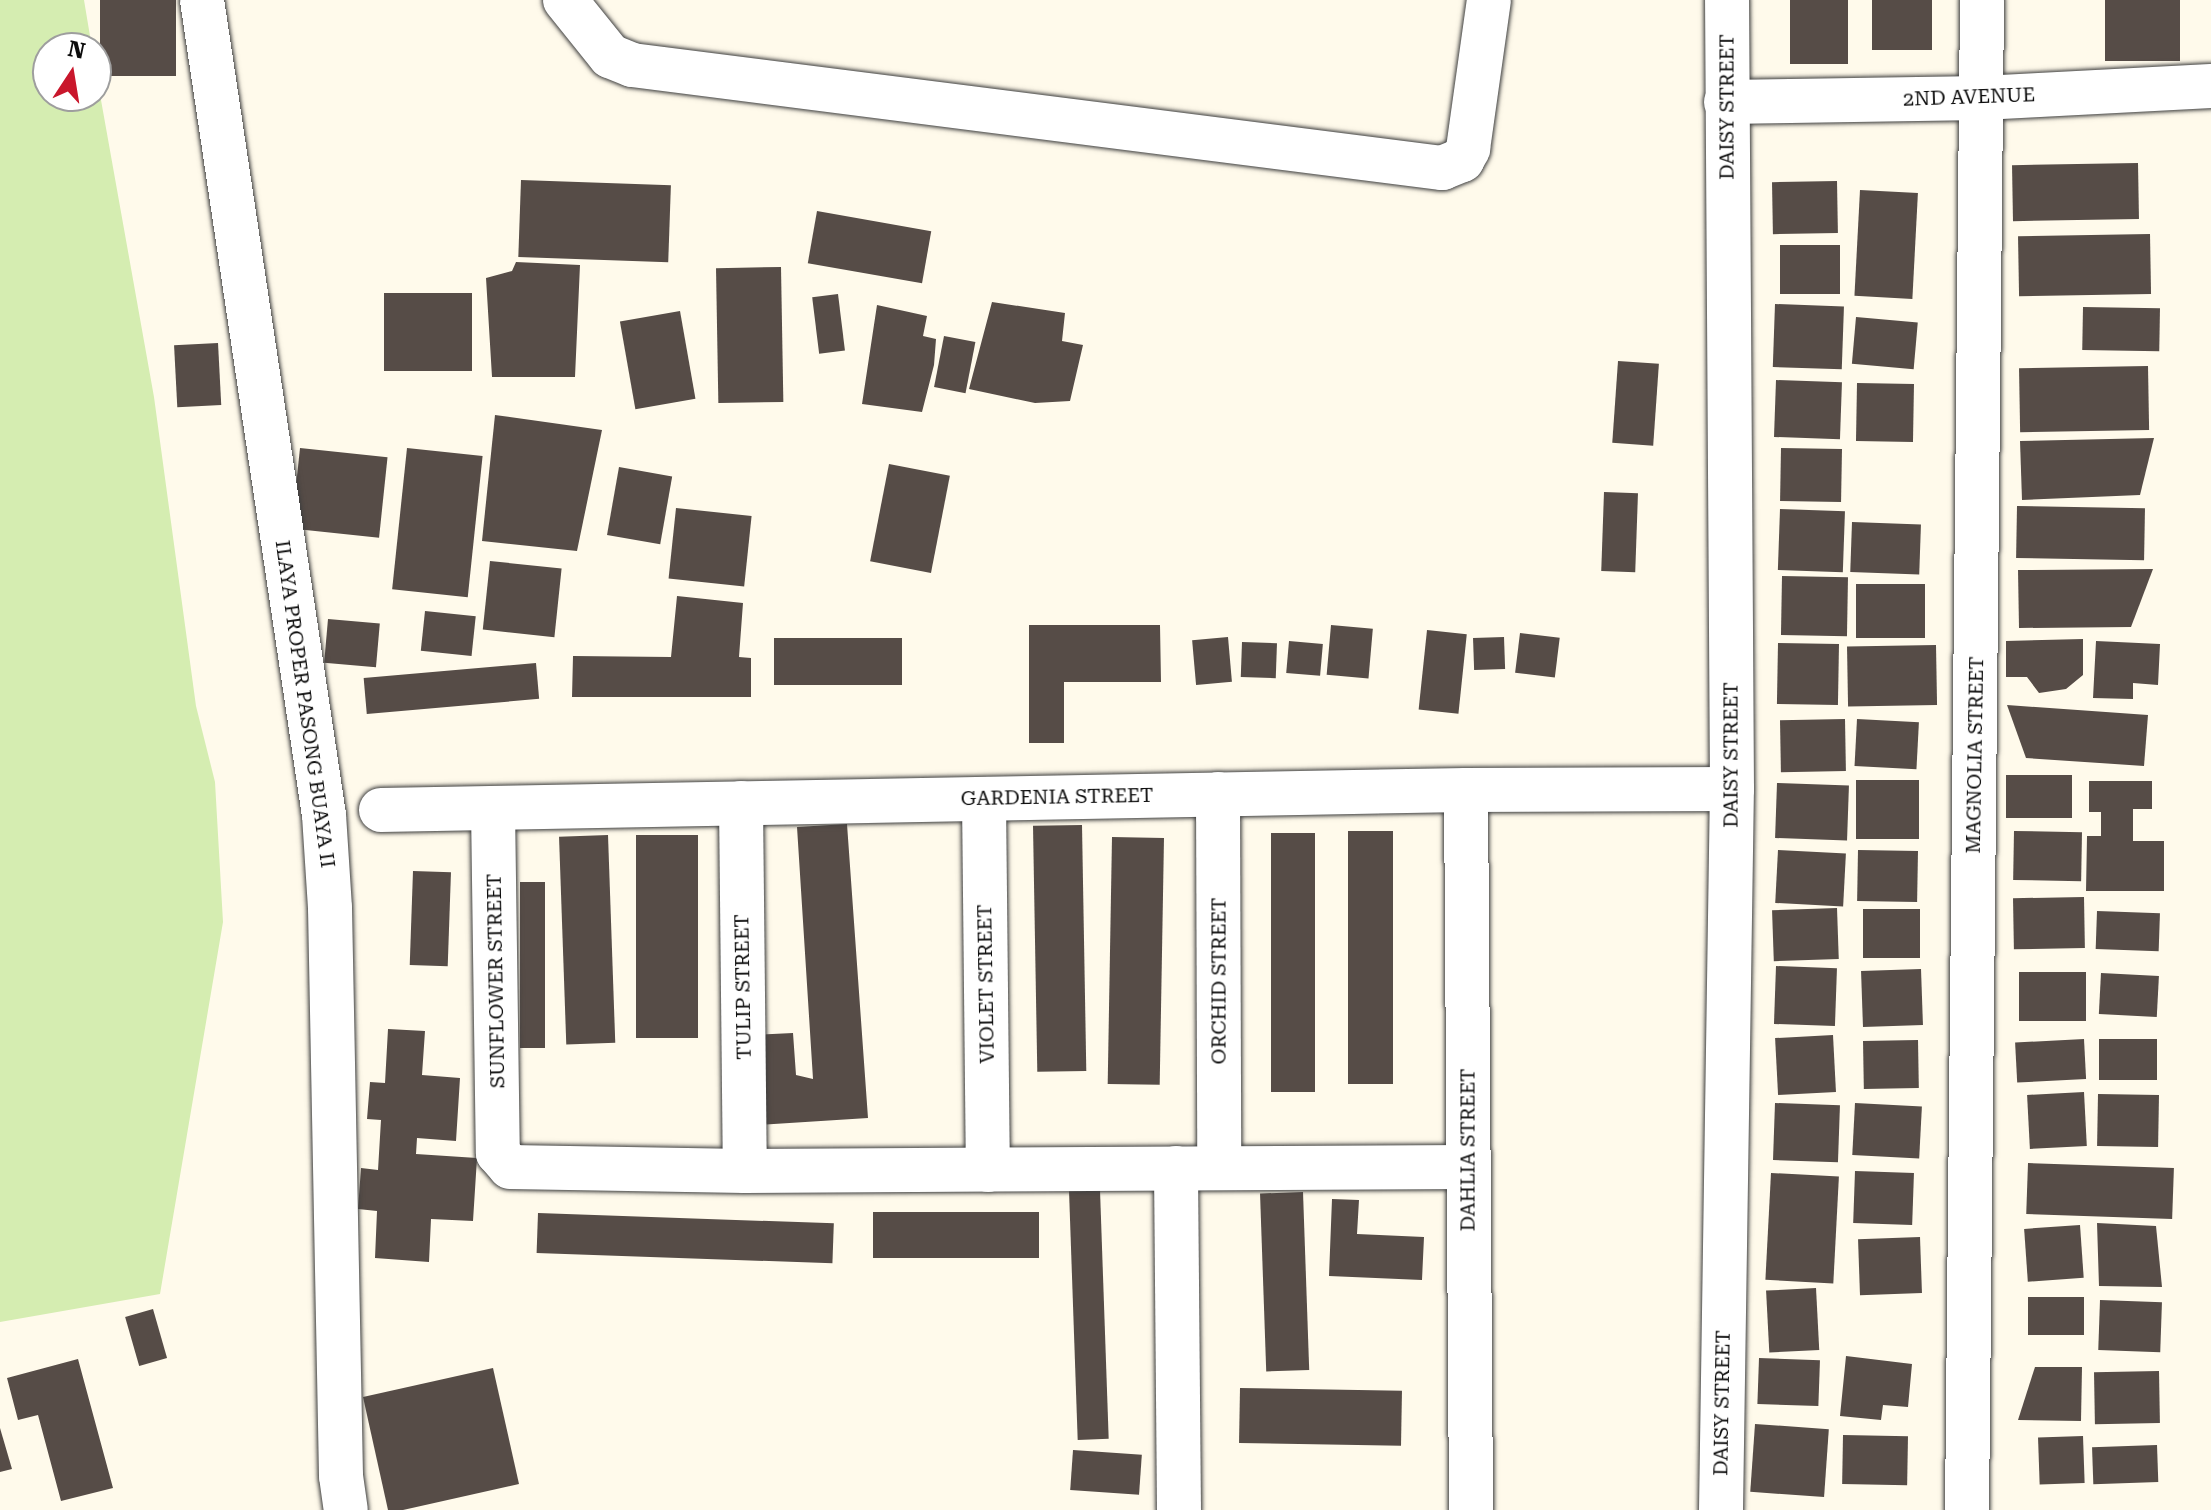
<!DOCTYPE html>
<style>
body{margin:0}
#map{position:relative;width:2211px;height:1510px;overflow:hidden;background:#fffaeb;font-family:"Roboto Serif",serif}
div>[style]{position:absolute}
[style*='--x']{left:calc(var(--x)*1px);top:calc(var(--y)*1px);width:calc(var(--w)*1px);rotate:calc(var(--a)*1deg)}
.green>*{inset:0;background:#d5edb1}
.building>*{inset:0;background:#564c47;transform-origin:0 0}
.roads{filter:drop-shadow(0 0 2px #3f3f3f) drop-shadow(0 0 2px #3f3f3f)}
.minor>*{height:44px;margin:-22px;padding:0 22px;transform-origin:22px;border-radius:22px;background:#fff}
span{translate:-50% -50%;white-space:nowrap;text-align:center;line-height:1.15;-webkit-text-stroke:8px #fff;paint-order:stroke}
.street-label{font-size:20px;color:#0c0c0c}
.north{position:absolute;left:32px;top:32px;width:80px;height:80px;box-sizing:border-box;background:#fff;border:2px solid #9e9e9e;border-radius:50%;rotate:12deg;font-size:22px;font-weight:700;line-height:32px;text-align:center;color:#0c0c0c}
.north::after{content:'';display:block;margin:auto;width:28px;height:36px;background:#c9172c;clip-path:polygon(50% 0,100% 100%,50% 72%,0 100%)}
</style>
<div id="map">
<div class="green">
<div style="clip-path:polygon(0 0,84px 0,92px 48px,48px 48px,48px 96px,96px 96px,96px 72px,154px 397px,196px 706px,215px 782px,223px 922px,160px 1294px,0 1322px)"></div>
</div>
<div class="building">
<div style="left:100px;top:0;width:76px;height:76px"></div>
<div style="left:1790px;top:0;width:58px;height:64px"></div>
<div style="left:1872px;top:0;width:60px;height:50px"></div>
<div style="left:2105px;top:0;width:75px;height:61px"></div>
<div style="left:2138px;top:163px;width:56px;height:126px;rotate:89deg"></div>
<div style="left:521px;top:180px;width:150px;height:77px;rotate:2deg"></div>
<div style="left:1837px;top:181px;width:52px;height:65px;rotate:89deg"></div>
<div style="left:1860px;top:190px;width:58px;height:106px;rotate:3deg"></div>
<div style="left:817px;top:211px;width:116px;height:53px;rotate:10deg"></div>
<div style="left:2150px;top:234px;width:60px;height:132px;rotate:89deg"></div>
<div style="left:1780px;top:245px;width:60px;height:49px"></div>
<div style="clip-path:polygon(516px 262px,580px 265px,575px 377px,492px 377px,486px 278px,512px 271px)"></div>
<div style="left:781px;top:267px;width:135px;height:65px;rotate:89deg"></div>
<div style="left:384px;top:293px;width:88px;height:78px"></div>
<div style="left:838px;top:294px;width:57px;height:26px;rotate:83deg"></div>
<div style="clip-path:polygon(992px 302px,1065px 313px,1062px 341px,1083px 345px,1070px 401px,1035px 403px,969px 389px)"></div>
<div style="left:1775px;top:304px;width:69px;height:63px;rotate:2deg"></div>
<div style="clip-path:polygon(877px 305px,927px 316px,923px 336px,936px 339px,934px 365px,922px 412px,862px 404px)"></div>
<div style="left:2083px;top:307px;width:77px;height:43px;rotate:1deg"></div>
<div style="left:680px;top:311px;width:89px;height:61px;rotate:80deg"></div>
<div style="left:1856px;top:317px;width:62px;height:47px;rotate:5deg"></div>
<div style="left:944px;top:336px;width:32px;height:52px;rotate:11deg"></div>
<div style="left:218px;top:343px;width:62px;height:44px;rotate:87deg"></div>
<div style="left:1618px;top:361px;width:41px;height:82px;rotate:4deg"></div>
<div style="left:2148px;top:366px;width:64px;height:129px;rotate:89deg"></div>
<div style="left:1776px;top:380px;width:66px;height:57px;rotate:2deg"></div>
<div style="left:1857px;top:383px;width:57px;height:58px;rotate:1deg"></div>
<div style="clip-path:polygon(495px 415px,602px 430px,577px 551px,482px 541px)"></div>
<div style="clip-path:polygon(2154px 438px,2140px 495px,2022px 500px,2020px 441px)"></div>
<div style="left:300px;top:448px;width:88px;height:81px;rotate:6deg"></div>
<div style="left:407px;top:448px;width:76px;height:142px;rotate:6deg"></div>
<div style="left:1781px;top:448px;width:61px;height:53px;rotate:1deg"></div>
<div style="left:889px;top:464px;width:62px;height:99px;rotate:11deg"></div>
<div style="left:619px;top:467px;width:54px;height:69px;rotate:10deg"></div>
<div style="left:1604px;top:492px;width:34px;height:79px;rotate:2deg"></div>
<div style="left:2017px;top:506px;width:128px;height:52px;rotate:1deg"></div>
<div style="left:676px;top:508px;width:76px;height:71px;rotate:6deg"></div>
<div style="left:1780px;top:509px;width:65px;height:61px;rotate:2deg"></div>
<div style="left:1852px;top:522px;width:69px;height:50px;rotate:2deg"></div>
<div style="left:490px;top:561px;width:72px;height:69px;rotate:6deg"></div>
<div style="clip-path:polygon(2153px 569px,2131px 627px,2019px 628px,2018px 570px)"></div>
<div style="left:1782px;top:576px;width:66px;height:59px;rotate:1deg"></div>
<div style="left:1856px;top:584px;width:69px;height:54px"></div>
<div style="clip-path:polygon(677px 596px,743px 603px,739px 657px,751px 658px,751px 697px,572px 697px,573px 656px,671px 657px)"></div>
<div style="left:425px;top:611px;width:51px;height:40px;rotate:6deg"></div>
<div style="left:328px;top:619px;width:52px;height:44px;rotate:5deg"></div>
<div style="clip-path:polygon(1029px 625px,1160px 625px,1161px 682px,1064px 682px,1064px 743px,1029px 743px)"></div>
<div style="left:1331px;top:625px;width:42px;height:50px;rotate:5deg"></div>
<div style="left:1427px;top:630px;width:40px;height:80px;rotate:6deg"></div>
<div style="left:1520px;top:633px;width:40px;height:40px;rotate:7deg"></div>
<div style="left:1228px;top:637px;width:45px;height:36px;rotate:85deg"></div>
<div style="left:1504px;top:637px;width:32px;height:31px;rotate:88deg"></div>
<div style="left:774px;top:638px;width:128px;height:47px"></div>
<div style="clip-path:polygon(2083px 639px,2083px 675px,2066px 689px,2039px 693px,2027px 677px,2006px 677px,2006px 641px)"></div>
<div style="left:1289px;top:641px;width:34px;height:32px;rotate:5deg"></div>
<div style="clip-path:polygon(2096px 641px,2160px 644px,2158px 685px,2133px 683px,2133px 699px,2093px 698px)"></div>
<div style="left:1242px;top:642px;width:35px;height:35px;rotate:2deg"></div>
<div style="left:1778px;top:643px;width:61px;height:61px;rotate:1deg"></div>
<div style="left:1936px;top:645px;width:60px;height:89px;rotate:89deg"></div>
<div style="left:536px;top:663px;width:36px;height:173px;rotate:85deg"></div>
<div style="clip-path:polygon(2007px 705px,2148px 715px,2144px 766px,2026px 758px)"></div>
<div style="left:1845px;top:719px;width:52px;height:65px;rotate:89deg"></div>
<div style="left:1857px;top:719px;width:62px;height:47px;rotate:3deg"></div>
<div style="left:2006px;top:775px;width:66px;height:43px"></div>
<div style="left:1856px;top:780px;width:63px;height:59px"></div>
<div style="clip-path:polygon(2089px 781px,2152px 781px,2152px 809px,2133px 809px,2133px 841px,2164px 841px,2164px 891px,2086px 891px,2087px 836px,2101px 836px,2101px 812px,2089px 812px)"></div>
<div style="left:1777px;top:783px;width:72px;height:55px;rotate:2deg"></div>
<div style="clip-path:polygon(847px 824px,868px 1118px,759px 1125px,753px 1035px,793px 1033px,796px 1075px,813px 1079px,797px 827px)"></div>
<div style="left:1082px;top:825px;width:246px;height:49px;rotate:89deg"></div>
<div style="left:1348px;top:831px;width:45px;height:253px"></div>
<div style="left:2014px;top:831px;width:68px;height:49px;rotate:1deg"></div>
<div style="left:1271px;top:833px;width:44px;height:259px"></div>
<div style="left:608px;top:835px;width:208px;height:49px;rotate:88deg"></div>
<div style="left:636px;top:835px;width:62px;height:203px"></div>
<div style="left:1112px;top:837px;width:52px;height:247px;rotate:1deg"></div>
<div style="left:1778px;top:850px;width:68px;height:53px;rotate:3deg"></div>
<div style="left:1858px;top:850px;width:60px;height:51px;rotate:1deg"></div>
<div style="left:413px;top:871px;width:38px;height:94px;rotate:2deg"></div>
<div style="left:520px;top:882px;width:25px;height:166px"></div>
<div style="left:2084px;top:897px;width:51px;height:71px;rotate:89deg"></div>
<div style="left:1837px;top:908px;width:51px;height:65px;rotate:88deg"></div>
<div style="left:1863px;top:909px;width:57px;height:49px"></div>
<div style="left:2097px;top:911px;width:63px;height:38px;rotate:2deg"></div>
<div style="left:1776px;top:966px;width:61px;height:58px;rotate:2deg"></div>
<div style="left:1921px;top:969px;width:56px;height:60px;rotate:88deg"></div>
<div style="left:2019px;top:972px;width:67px;height:49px"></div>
<div style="left:2101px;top:973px;width:58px;height:41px;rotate:3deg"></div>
<div style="clip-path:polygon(388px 1029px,425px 1031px,422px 1075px,460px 1078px,456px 1141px,417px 1138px,416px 1154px,477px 1158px,473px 1221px,431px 1219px,429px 1262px,375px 1258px,377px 1211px,358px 1209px,361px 1168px,378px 1170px,381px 1120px,367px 1119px,370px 1082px,385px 1083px)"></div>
<div style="left:1833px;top:1035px;width:57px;height:58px;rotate:87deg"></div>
<div style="left:2084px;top:1039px;width:40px;height:69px;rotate:87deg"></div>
<div style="left:2157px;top:1039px;width:41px;height:58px;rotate:90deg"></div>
<div style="left:1918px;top:1040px;width:48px;height:55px;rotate:89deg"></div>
<div style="left:2084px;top:1092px;width:54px;height:57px;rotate:87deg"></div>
<div style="left:2098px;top:1094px;width:61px;height:52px;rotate:1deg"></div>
<div style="left:1775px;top:1103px;width:65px;height:57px;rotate:2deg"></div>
<div style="left:1855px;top:1103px;width:67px;height:52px;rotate:3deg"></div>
<div style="left:2028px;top:1163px;width:146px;height:51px;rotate:2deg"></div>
<div style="left:1855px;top:1171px;width:59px;height:52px;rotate:2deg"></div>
<div style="left:1771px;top:1173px;width:68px;height:107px;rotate:3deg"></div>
<div style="left:1100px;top:1190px;width:249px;height:31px;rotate:88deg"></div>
<div style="left:1303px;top:1192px;width:178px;height:43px;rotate:88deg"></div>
<div style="clip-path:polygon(1332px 1199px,1359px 1200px,1357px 1234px,1424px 1237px,1422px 1280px,1329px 1276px)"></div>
<div style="left:1039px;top:1212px;width:46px;height:166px;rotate:90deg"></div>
<div style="left:538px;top:1213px;width:296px;height:40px;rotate:2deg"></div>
<div style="clip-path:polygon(2097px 1223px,2156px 1226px,2162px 1287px,2099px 1286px)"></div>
<div style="left:2080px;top:1225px;width:53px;height:56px;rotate:86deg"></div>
<div style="left:1920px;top:1237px;width:56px;height:62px;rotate:88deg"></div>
<div style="left:1816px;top:1288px;width:62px;height:50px;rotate:87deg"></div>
<div style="left:2028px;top:1297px;width:56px;height:38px"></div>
<div style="left:2100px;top:1300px;width:62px;height:50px;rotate:2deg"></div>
<div style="left:153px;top:1309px;width:51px;height:29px;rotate:74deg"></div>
<div style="clip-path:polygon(1846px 1356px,1912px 1364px,1908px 1407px,1883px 1405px,1881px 1420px,1840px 1416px)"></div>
<div style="left:1759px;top:1358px;width:61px;height:46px;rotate:2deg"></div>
<div style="clip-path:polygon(78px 1359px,113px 1488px,61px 1501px,38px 1415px,18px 1420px,7px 1378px)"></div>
<div style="clip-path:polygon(2035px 1367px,2082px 1367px,2081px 1421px,2018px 1420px)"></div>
<div style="clip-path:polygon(493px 1368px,519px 1484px,403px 1510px,388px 1510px,363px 1397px)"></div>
<div style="left:2159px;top:1371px;width:52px;height:65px;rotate:89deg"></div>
<div style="left:1240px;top:1388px;width:162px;height:55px;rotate:1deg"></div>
<div style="left:1755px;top:1424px;width:74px;height:68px;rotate:4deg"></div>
<div style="clip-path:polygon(0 1428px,12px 1469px,0 1472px)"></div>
<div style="left:1843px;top:1435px;width:65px;height:49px;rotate:1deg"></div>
<div style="left:2083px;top:1436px;width:47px;height:45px;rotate:88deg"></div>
<div style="left:2157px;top:1445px;width:37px;height:65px;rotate:88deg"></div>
<div style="left:1073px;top:1450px;width:69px;height:40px;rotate:4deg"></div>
</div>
<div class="roads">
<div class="minor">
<div style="--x:202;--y:0;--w:824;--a:81.49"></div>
<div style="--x:324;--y:815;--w:93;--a:86.3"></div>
<div style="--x:330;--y:908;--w:568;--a:88.89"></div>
<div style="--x:341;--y:1476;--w:34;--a:82"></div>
<div style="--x:565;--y:0;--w:72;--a:51.2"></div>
<div style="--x:610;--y:56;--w:24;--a:22"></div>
<div style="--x:632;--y:65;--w:817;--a:7.25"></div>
<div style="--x:1442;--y:168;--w:22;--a:-22"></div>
<div style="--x:1462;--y:160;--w:13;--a:-61"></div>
<div style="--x:1468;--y:149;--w:150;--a:-82"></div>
<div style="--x:1726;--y:102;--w:256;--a:-0.9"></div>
<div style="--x:1982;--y:98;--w:229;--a:-3"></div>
<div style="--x:1466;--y:790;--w:720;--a:89.6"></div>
<div style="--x:1218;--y:794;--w:374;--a:89.8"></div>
<div style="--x:984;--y:799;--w:371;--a:89.4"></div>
<div style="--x:741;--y:803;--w:368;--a:89.4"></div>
<div style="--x:493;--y:808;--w:345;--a:89.2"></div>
<div style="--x:498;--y:1153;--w:18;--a:49"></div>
<div style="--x:510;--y:1167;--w:235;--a:1"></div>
<div style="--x:745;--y:1171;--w:723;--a:-0.32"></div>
<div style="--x:381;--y:810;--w:1085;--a:-1.06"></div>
<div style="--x:1466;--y:790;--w:266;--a:-0.2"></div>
<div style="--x:1176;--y:1168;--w:342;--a:89.5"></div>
<div style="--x:1721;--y:1510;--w:721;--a:-89.13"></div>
<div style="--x:1732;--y:789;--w:789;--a:-90.36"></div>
<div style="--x:1967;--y:1510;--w:1510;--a:-89.43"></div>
</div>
</div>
<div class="street-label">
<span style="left:1969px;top:97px;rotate:-2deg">2ND AVENUE</span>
<span style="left:1727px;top:107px;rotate:-90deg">DAISY STREET</span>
<span style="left:305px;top:704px;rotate:82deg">ILAYA PROPER PASONG BUAYA II</span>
<span style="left:1731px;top:755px;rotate:-90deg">DAISY STREET</span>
<span style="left:1975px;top:755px;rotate:-89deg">MAGNOLIA STREET</span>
<span style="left:1057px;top:797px;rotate:-1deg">GARDENIA STREET</span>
<span style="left:496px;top:981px;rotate:-91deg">SUNFLOWER STREET</span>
<span style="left:1219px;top:981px;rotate:-90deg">ORCHID STREET</span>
<span style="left:986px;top:984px;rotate:-91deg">VIOLET STREET</span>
<span style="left:743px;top:987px;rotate:-91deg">TULIP STREET</span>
<span style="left:1468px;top:1150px;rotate:-90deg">DAHLIA STREET</span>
<span style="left:1722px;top:1403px;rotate:-89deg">DAISY STREET</span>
</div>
<div class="north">N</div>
</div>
